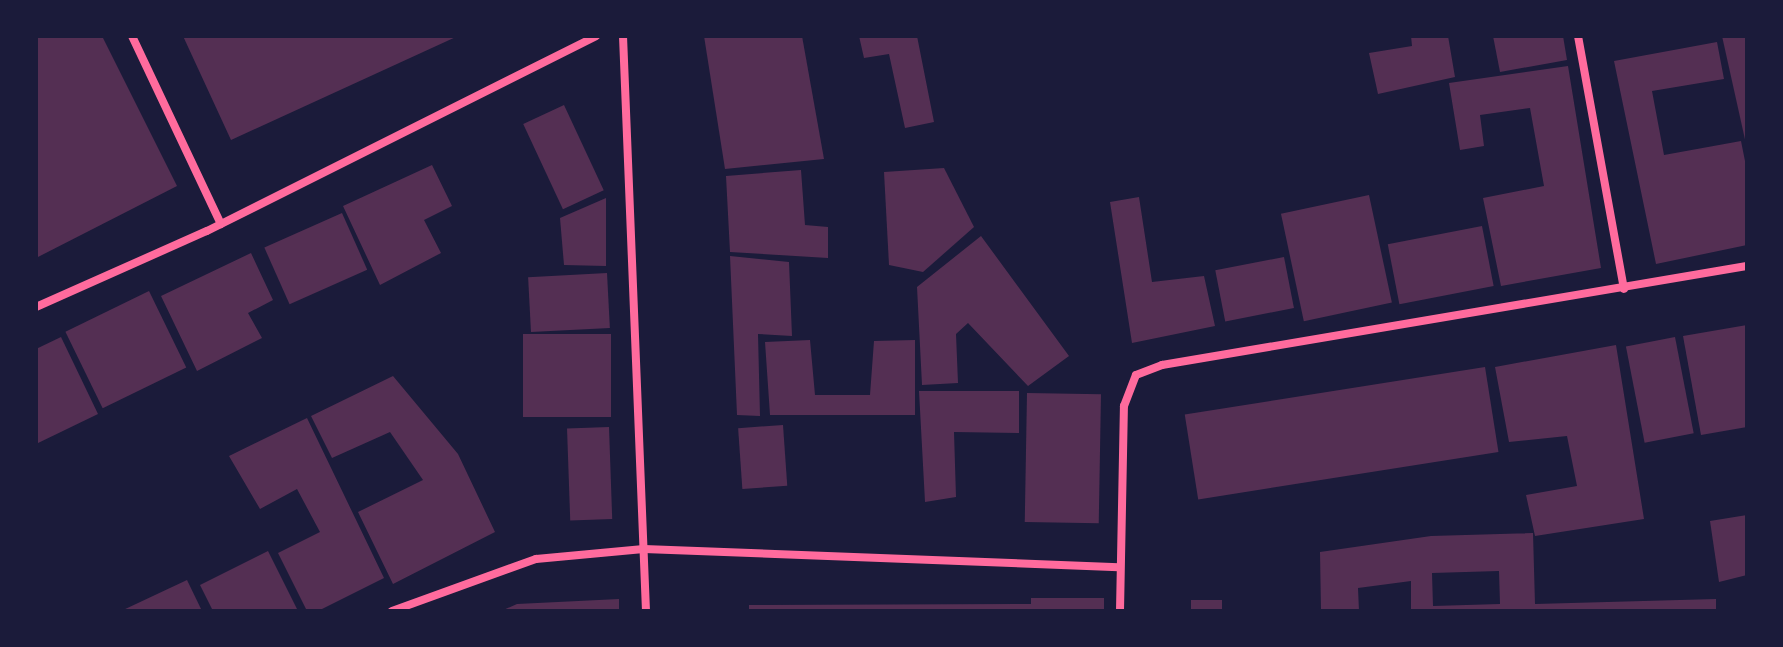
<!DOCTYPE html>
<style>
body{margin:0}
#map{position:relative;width:1783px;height:647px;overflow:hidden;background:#1b1b3a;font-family:Rubik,sans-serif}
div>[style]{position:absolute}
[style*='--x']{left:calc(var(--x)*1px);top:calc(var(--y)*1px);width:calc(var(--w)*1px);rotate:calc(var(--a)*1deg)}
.building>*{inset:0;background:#542f53;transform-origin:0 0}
.minor>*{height:8px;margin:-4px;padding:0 4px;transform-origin:4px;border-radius:4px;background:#ff6b9d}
span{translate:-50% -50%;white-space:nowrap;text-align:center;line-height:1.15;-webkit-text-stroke:7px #1b1b3a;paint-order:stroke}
.frame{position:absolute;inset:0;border:38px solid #1b1b3a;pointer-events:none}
</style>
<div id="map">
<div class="building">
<div style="clip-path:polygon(36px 36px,102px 36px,177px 186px,36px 258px)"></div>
<div style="clip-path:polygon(183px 36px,458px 36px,231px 140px)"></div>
<div style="clip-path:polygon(704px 36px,802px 36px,824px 159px,725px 169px)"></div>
<div style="clip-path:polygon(859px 36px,917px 36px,934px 122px,905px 128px,889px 54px,864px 58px)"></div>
<div style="clip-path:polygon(1411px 36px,1448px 36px,1455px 77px,1378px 94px,1369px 53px,1412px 46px)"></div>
<div style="clip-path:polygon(1493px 36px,1563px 36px,1567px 60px,1500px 72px)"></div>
<div style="clip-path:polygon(1722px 36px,1747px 36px,1747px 144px,1746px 144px)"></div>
<div style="clip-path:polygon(1717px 42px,1724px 79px,1652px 91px,1664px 155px,1741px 141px,1747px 171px,1747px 245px,1656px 264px,1614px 61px)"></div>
<div style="clip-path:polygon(1568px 66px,1601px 268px,1501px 286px,1483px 198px,1544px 186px,1530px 108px,1480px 115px,1484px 146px,1460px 150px,1449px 83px)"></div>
<div style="left:564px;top:105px;width:94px;height:45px;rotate:65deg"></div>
<div style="clip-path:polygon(432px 165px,452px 206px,424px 220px,441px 253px,380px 285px,343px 206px)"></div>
<div style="clip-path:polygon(944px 168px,974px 227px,923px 272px,889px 265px,884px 172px)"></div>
<div style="clip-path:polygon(801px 170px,805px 225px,828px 227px,828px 258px,730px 252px,726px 176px)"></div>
<div style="left:1369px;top:195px;width:110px;height:90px;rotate:78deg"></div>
<div style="clip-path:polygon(1139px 197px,1152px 282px,1204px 276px,1215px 326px,1132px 343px,1110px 202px)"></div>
<div style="clip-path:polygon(606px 198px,606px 266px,564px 265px,560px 218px)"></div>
<div style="left:342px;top:213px;width:62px;height:85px;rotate:66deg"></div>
<div style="left:1482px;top:226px;width:61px;height:96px;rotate:79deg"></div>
<div style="clip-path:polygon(981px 236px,1069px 356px,1028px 386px,968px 323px,956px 334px,958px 383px,922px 385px,917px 287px)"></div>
<div style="clip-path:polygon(251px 253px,273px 300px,248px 313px,262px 338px,197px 371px,161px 296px)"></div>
<div style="clip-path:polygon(730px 256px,789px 262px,792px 336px,758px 334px,760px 416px,737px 415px)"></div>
<div style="left:1284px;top:257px;width:52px;height:70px;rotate:79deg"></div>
<div style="left:607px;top:273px;width:55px;height:79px;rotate:87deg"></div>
<div style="left:149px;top:291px;width:85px;height:93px;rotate:64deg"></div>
<div style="clip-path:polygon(1747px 325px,1747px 427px,1701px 435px,1683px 336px)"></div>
<div style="left:611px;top:334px;width:83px;height:88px;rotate:90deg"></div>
<div style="clip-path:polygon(61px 337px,98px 414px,36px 444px,36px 349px)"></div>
<div style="left:1675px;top:337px;width:98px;height:50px;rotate:79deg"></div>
<div style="clip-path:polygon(810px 340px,815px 395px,870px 395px,874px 341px,915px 340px,915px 415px,770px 415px,765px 342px)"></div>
<div style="clip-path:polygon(1616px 345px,1644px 519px,1535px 536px,1526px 495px,1577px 486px,1567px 436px,1509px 442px,1495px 367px)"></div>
<div style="left:1485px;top:367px;width:86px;height:304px;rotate:81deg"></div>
<div style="clip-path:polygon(393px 376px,458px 454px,495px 532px,393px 584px,358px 512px,423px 480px,390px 432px,332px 458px,311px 416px)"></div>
<div style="clip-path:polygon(919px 391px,1019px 391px,1019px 433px,954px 432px,956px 497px,925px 502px)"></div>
<div style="left:1027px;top:393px;width:74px;height:129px;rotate:1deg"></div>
<div style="clip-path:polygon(307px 418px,384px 578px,318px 611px,307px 611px,278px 553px,320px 532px,297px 489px,260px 509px,229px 456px)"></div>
<div style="left:783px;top:425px;width:61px;height:45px;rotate:86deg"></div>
<div style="left:609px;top:427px;width:92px;height:42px;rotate:88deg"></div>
<div style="clip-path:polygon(1747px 515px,1747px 575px,1719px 582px,1710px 521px)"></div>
<div style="clip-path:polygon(evenodd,1533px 533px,1535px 604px,1716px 599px,1716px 611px,1411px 611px,1411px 581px,1358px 588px,1359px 611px,1321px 611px,1320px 552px,1431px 536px,1533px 533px,1499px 571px,1500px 604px,1433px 606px,1432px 573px,1499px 571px)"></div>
<div style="clip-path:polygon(268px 551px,298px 611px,213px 611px,200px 585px)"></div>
<div style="clip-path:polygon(187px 580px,202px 611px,121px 611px)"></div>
<div style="clip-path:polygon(1031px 598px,1104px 598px,1104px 611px,749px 611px,749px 605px,1031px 604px)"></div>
<div style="clip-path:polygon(619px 599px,619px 611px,501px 611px,517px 604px)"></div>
<div style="left:1191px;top:600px;width:31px;height:11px"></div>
</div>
<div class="minor">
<div style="--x:132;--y:36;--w:208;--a:64.7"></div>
<div style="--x:623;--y:36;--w:575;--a:87.71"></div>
<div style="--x:1578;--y:36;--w:257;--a:79.7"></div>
<div style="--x:36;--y:307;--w:187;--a:-24"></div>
<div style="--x:207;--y:231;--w:435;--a:-26.6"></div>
<div style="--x:392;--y:611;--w:153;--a:-19.9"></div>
<div style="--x:536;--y:559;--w:108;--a:-5.3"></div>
<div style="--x:644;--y:549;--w:475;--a:2.2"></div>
<div style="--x:1120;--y:611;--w:205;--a:-88.9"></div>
<div style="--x:1124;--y:406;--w:33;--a:-69"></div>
<div style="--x:1136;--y:375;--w:28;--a:-21"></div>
<div style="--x:1162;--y:365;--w:593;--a:-9.61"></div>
</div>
<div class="frame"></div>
</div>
